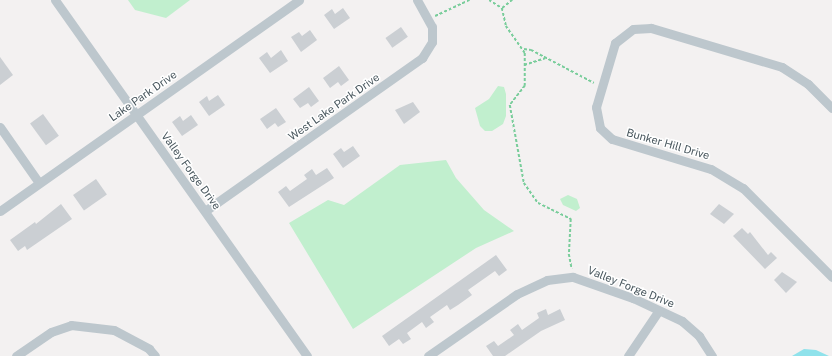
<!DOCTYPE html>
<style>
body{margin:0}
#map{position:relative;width:832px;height:356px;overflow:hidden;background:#f3f1f1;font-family:"Public Sans",sans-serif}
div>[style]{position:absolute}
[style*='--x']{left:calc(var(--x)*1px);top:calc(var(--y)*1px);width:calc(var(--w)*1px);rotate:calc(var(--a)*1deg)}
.green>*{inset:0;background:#c1efce}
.water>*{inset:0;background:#8fe2eb}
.building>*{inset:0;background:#cbcfd3;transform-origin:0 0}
.path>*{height:1.5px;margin-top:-0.75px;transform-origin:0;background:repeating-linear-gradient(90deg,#79cd9b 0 3px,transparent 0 5px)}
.minor>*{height:9px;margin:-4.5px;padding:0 4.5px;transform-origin:4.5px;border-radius:4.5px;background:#bdc7cd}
span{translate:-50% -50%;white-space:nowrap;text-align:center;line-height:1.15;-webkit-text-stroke:3px #fff;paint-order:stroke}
.street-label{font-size:11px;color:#49575e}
</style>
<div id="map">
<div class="green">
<div style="clip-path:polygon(128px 0,190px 0,166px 18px,135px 10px)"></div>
<div style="clip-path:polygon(498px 86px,504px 87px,506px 94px,506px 116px,503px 124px,492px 131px,485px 131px,480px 126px,475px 108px,489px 99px)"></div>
<div style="clip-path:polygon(446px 160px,456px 178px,484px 210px,514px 231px,476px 248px,353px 329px,289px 223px,328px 200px,344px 205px,400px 165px)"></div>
<div style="clip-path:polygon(568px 195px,577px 199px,580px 208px,576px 211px,563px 205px,560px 199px)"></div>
</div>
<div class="water">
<div style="clip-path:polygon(804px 349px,816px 350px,829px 356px,792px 356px)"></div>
</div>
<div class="building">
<div style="clip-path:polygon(343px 8px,350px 18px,334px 29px,324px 15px,332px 9px,335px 14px)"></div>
<div style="left:401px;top:27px;width:12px;height:19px;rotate:55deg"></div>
<div style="clip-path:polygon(310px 30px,317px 40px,301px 52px,291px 37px,299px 32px,302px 36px)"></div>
<div style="clip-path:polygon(281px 50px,288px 61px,270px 73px,259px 58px,267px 52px,271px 58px)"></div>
<div style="clip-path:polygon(0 57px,13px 75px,0 85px)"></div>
<div style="clip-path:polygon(339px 66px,349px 80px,341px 86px,338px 82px,330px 88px,323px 78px)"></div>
<div style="clip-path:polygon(309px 87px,319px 101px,311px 107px,308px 103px,300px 108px,293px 99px)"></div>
<div style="clip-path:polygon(218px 95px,225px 105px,209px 116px,199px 102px,207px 96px,209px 101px)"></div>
<div style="clip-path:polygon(413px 102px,420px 112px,404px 124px,395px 110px)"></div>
<div style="clip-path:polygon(276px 108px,286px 122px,278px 127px,275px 123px,267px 129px,260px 119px)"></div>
<div style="left:43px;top:114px;width:27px;height:16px;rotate:54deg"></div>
<div style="clip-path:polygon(191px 115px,198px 125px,182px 136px,172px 122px,180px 116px,183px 121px)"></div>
<div style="clip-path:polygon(353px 146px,360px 156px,343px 168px,333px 154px,341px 148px,344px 152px)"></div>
<div style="clip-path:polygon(327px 168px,334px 178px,289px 207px,278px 192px,286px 186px,290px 191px,307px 179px,304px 175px,312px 169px,316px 175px)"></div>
<div style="left:96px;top:179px;width:19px;height:28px;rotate:55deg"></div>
<div style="clip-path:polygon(61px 204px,72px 219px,27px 250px,25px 246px,18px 251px,10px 240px,35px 222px,36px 224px)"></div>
<div style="clip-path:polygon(719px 204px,734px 214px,724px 224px,710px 214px)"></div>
<div style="clip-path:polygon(742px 228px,748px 234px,750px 232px,768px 255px,771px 252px,777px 258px,765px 269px,733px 236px)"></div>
<div style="clip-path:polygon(496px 255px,507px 270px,499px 276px,495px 271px,468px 290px,472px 295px,458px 305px,450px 310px,447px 305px,430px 317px,434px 322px,426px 328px,422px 322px,407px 333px,411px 339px,403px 344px,399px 339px,389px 346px,382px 336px)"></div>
<div style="clip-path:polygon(782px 272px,797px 282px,786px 293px,774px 280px)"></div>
<div style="clip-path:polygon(546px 309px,548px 315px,560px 309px,565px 320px,541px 331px,505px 356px,493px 356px,486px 346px,494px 341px,498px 346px,514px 335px,510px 330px,518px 324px,522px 330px,539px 318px,537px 313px)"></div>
</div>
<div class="path">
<div style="--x:489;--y:0;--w:15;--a:32"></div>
<div style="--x:502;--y:8;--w:18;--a:77"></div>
<div style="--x:506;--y:26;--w:33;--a:55"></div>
<div style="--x:525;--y:53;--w:33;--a:90"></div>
<div style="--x:525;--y:86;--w:24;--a:128"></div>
<div style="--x:510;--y:105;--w:79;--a:79.8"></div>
<div style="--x:524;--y:183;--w:24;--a:55"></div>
<div style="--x:538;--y:203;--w:37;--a:26"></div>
<div style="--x:571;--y:219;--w:35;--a:93"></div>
<div style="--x:569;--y:254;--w:15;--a:79"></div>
<div style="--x:502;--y:8;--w:13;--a:-39"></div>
<div style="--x:435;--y:16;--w:38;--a:-25"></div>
<div style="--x:524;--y:49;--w:7;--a:8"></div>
<div style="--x:531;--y:50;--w:71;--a:27.6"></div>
<div style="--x:524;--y:65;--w:22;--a:-18"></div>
</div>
<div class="minor">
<div style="--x:55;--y:0;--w:436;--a:54.7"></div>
<div style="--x:832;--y:108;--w:34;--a:-135"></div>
<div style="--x:808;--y:84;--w:31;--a:-147"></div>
<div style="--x:782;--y:67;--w:137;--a:-163.4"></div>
<div style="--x:651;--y:28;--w:18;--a:177"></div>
<div style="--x:633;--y:29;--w:23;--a:142"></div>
<div style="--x:615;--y:43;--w:67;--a:106.5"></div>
<div style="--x:596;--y:107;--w:21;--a:79"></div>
<div style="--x:600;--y:128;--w:16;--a:43"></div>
<div style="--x:612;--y:139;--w:103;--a:16.9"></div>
<div style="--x:711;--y:169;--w:37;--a:31"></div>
<div style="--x:743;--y:188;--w:126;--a:45"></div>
<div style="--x:0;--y:127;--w:68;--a:55.1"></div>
<div style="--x:0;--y:211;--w:366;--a:-35.2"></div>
<div style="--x:205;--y:211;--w:266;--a:-35.2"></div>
<div style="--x:422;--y:58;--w:19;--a:-58"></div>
<div style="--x:432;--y:42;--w:15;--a:-90"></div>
<div style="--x:432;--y:27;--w:31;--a:-119"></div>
<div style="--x:16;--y:356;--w:42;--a:-34.4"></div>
<div style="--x:51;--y:332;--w:21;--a:-19"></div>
<div style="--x:71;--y:325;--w:43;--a:6.6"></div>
<div style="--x:114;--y:330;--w:40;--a:28"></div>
<div style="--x:149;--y:349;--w:9;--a:49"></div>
<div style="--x:428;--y:356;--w:108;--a:-34.9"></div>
<div style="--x:517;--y:294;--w:33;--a:-25"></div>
<div style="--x:547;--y:280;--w:26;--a:-7"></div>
<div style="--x:573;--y:277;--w:64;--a:19.3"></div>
<div style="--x:633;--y:298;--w:54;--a:25.1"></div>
<div style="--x:682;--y:321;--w:23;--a:41"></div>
<div style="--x:699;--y:336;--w:24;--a:57"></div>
<div style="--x:628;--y:356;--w:55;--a:-56"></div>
</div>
<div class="street-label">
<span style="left:143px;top:96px;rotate:-35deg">Lake Park Drive</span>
<span style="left:334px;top:107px;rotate:-35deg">West Lake Park Drive</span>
<span style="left:668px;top:144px;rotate:16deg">Bunker Hill Drive</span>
<span style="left:191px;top:171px;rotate:54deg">Valley Forge Drive</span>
<span style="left:631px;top:287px;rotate:22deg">Valley Forge Drive</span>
</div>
</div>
